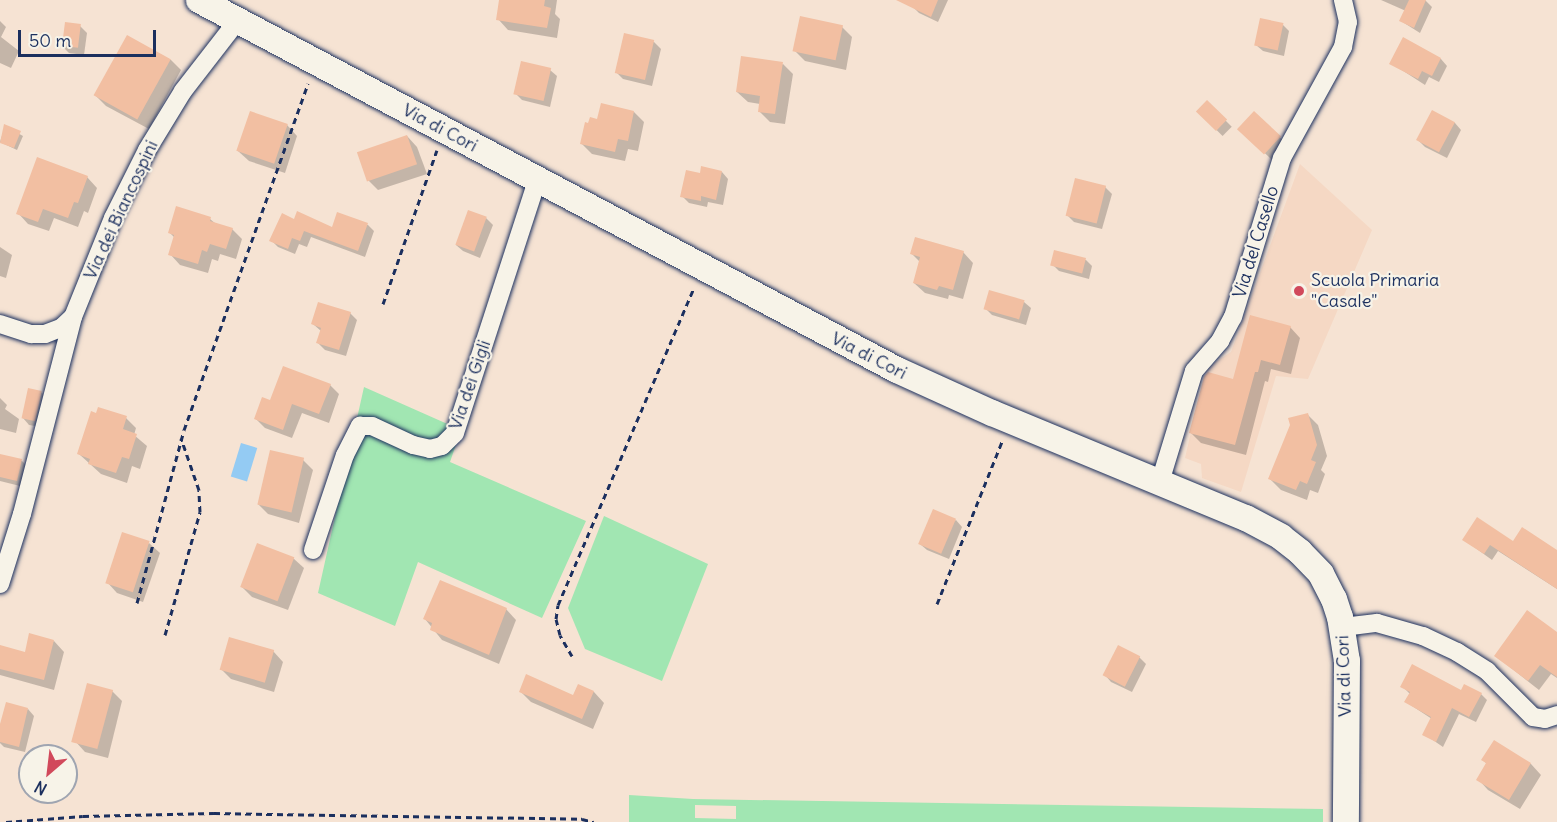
<!DOCTYPE html>
<style>
body{margin:0}
#map{position:relative;width:1557px;height:822px;overflow:hidden;background:#f6e3d3;font-family:Delius,sans-serif}
div>[style]{position:absolute}
[style*='--x']{left:calc(var(--x)*1px);top:calc(var(--y)*1px);width:calc(var(--w)*1px);rotate:calc(var(--a)*1deg)}
.built>*{inset:0;background:#f5d8c4}
.green>*{inset:0;background:#a1e6b2}
.water>*{inset:0;background:#94cbf3;transform-origin:0 0}
.shadow>*{inset:0;background:#0003;transform-origin:0 0}
.building>*{inset:0;background:#f2bfa2;transform-origin:0 0}
.path>*{height:3px;margin-top:-1.5px;transform-origin:0;background:repeating-linear-gradient(90deg,#1b2f5e 0 6px,transparent 0 10.5px)}
.roads{filter:drop-shadow(0 0 2px #1b2f5e) drop-shadow(0 0 2px #1b2f5e)}
.minor>*{height:18px;margin:-9px;padding:0 9px;transform-origin:9px;border-radius:9px;background:#f7f3e8}
.secondary>*{height:26px;margin:-13px;padding:0 13px;transform-origin:13px;border-radius:13px;background:#f7f3e8}
.dots>*{width:16px;height:16px;translate:-50% -50%;box-sizing:border-box;border:3px solid #f7f3e8;border-radius:50%}
span{translate:-50% -50%;white-space:nowrap;text-align:center;line-height:1.15;-webkit-text-stroke:4.5px #f7f3e8;paint-order:stroke}
.street-label{font-size:18px;color:#1b2f5e}
.poi-label{font-size:18px;color:#1b2f5e}
.left{translate:0 -50%;text-align:left}
.north{position:absolute;left:18px;top:744px;width:60px;height:60px;box-sizing:border-box;background:#f7f3e8;border:2px solid #9fa5b1;border-radius:50%;rotate:208deg;font-size:16px;font-weight:700;line-height:24px;text-align:center;color:#1b2f5e}
.north::after{content:'';display:block;margin:auto;width:21px;height:27px;background:#d1495b;clip-path:polygon(50% 0,100% 100%,50% 72%,0 100%)}
.scale{position:absolute;left:18px;top:30px;width:138px;height:27px;box-sizing:border-box;border:3px solid #1b2f5e;border-top:0;padding-left:8px;font-size:18px;line-height:21px;white-space:nowrap;color:#1b2f5e;-webkit-text-stroke:4px #f7f3e8;paint-order:stroke}
</style>
<div id="map">
<div class="built">
<div style="clip-path:polygon(1300px 164px,1372px 230px,1308px 379px,1276px 376px,1241px 492px,1202px 478px,1201px 464px,1185px 458px,1205px 372px,1211px 365px,1231px 352px)"></div>
</div>
<div class="green">
<div style="clip-path:polygon(364px 387px,461px 430px,450px 462px,586px 521px,542px 618px,418px 562px,395px 626px,318px 593px)"></div>
<div style="clip-path:polygon(604px 516px,708px 564px,662px 681px,585px 649px,568px 608px)"></div>
<div style="clip-path:polygon(evenodd,629px 795px,693px 799px,1323px 809px,1323px 822px,629px 822px,629px 795px,695px 805px,736px 806px,736px 819px,695px 818px,695px 805px)"></div>
</div>
<div class="water">
<div style="left:241px;top:443px;width:17px;height:35px;rotate:17deg"></div>
</div>
<div class="shadow">
<div style="clip-path:polygon(501px 0,557px 0,555px 14px,560px 19px,557px 38px,508px 30px,498px 19px)"></div>
<div style="clip-path:polygon(906px 0,948px 0,938px 22px,919px 13px)"></div>
<div style="clip-path:polygon(1381px 0,1425px 0,1432px 7px,1420px 33px,1401px 21px,1406px 11px)"></div>
<div style="clip-path:polygon(0 21px,6px 27px,1px 37px,19px 51px,11px 68px,0 63px)"></div>
<div style="clip-path:polygon(1282px 24px,1289px 31px,1284px 56px,1263px 51px,1256px 45px)"></div>
<div style="clip-path:polygon(80px 26px,87px 33px,84px 55px,69px 53px,62px 46px)"></div>
<div style="clip-path:polygon(842px 27px,852px 37px,846px 70px,805px 61px,795px 51px)"></div>
<div style="clip-path:polygon(625px 35px,654px 42px,661px 49px,652px 86px,623px 79px,616px 72px)"></div>
<div style="clip-path:polygon(128px 37px,171px 60px,181px 70px,149px 129px,106px 106px,96px 96px)"></div>
<div style="clip-path:polygon(1404px 39px,1441px 59px,1447px 66px,1439px 82px,1429px 77px,1425px 85px,1391px 63px)"></div>
<div style="clip-path:polygon(783px 64px,793px 74px,785px 124px,770px 122px,759px 111px,760px 104px,748px 102px,737px 92px)"></div>
<div style="clip-path:polygon(550px 70px,557px 76px,550px 107px,522px 100px,515px 93px)"></div>
<div style="left:1207px;top:102px;width:35px;height:13px;rotate:45deg"></div>
<div style="clip-path:polygon(634px 112px,644px 122px,638px 151px,628px 149px,625px 161px,592px 154px,581px 143px,598px 121px)"></div>
<div style="clip-path:polygon(1433px 112px,1455px 123px,1461px 130px,1447px 158px,1425px 147px,1418px 140px)"></div>
<div style="left:1254px;top:113px;width:45px;height:22px;rotate:43deg"></div>
<div style="clip-path:polygon(287px 125px,297px 136px,285px 173px,249px 161px,238px 151px)"></div>
<div style="clip-path:polygon(5px 126px,23px 136px,17px 150px,0 142px)"></div>
<div style="clip-path:polygon(407px 136px,417px 147px,427px 174px,378px 190px,368px 180px)"></div>
<div style="clip-path:polygon(722px 172px,728px 179px,723px 205px,708px 202px,707px 207px,689px 203px,682px 196px,701px 175px)"></div>
<div style="clip-path:polygon(87px 177px,97px 188px,88px 213px,84px 211px,78px 227px,54px 218px,49px 231px,28px 224px,18px 213px)"></div>
<div style="clip-path:polygon(1105px 187px,1112px 194px,1102px 229px,1074px 222px,1067px 215px)"></div>
<div style="clip-path:polygon(338px 214px,368px 225px,374px 231px,365px 257px,311px 237px,307px 247px,299px 244px,295px 254px,278px 247px,271px 240px,295px 221px,333px 229px)"></div>
<div style="clip-path:polygon(486px 218px,493px 225px,480px 258px,463px 251px,456px 245px)"></div>
<div style="clip-path:polygon(210px 219px,216px 224px,232px 229px,242px 239px,236px 259px,220px 254px,218px 261px,212px 259px,208px 273px,180px 265px,170px 254px,175px 238px,170px 233px)"></div>
<div style="clip-path:polygon(0 247px,12px 255px,6px 278px,0 276px)"></div>
<div style="clip-path:polygon(963px 252px,973px 263px,963px 299px,949px 295px,948px 299px,925px 293px,914px 283px,920px 262px,912px 254px)"></div>
<div style="clip-path:polygon(1055px 252px,1086px 260px,1092px 266px,1089px 279px,1059px 271px,1052px 264px)"></div>
<div style="clip-path:polygon(1024px 302px,1031px 308px,1026px 325px,992px 315px,985px 308px)"></div>
<div style="clip-path:polygon(350px 313px,357px 320px,346px 356px,325px 350px,318px 343px,321px 331px,313px 324px)"></div>
<div style="clip-path:polygon(1290px 327px,1300px 338px,1291px 374px,1271px 369px,1268px 382px,1265px 381px,1246px 455px,1201px 443px,1191px 433px,1234px 381px)"></div>
<div style="clip-path:polygon(330px 385px,339px 394px,329px 423px,302px 413px,292px 438px,265px 428px,255px 418px,271px 402px)"></div>
<div style="clip-path:polygon(41px 392px,48px 399px,41px 427px,29px 425px,23px 418px)"></div>
<div style="clip-path:polygon(0 398px,7px 405px,5px 409px,19px 419px,16px 433px,0 429px)"></div>
<div style="clip-path:polygon(1308px 415px,1318px 425px,1327px 456px,1321px 470px,1325px 474px,1318px 493px,1310px 490px,1307px 500px,1281px 490px,1270px 479px)"></div>
<div style="clip-path:polygon(126px 418px,136px 428px,134px 435px,147px 446px,140px 469px,132px 466px,127px 483px,101px 474px,79px 454px)"></div>
<div style="clip-path:polygon(0 456px,22px 461px,29px 468px,24px 487px,0 481px)"></div>
<div style="clip-path:polygon(303px 460px,313px 470px,299px 523px,268px 514px,258px 504px)"></div>
<div style="clip-path:polygon(956px 520px,962px 527px,949px 559px,927px 550px,920px 544px)"></div>
<div style="clip-path:polygon(1463px 539px,1514px 543px,1557px 552px,1557px 589px,1498px 551px,1492px 560px)"></div>
<div style="clip-path:polygon(149px 543px,160px 553px,143px 602px,117px 593px,107px 582px)"></div>
<div style="clip-path:polygon(293px 558px,304px 568px,288px 610px,252px 597px,242px 587px)"></div>
<div style="clip-path:polygon(506px 609px,516px 620px,499px 664px,442px 640px,425px 619px)"></div>
<div style="clip-path:polygon(1557px 634px,1557px 678px,1551px 674px,1539px 690px,1496px 656px)"></div>
<div style="clip-path:polygon(54px 641px,64px 652px,54px 690px,0 675px,0 647px,26px 653px)"></div>
<div style="clip-path:polygon(273px 651px,283px 662px,274px 692px,231px 679px,221px 669px)"></div>
<div style="clip-path:polygon(1139px 657px,1146px 664px,1132px 692px,1111px 682px,1105px 675px)"></div>
<div style="clip-path:polygon(578px 686px,594px 692px,604px 703px,593px 729px,531px 702px,520px 691px,574px 697px)"></div>
<div style="clip-path:polygon(1402px 686px,1481px 694px,1487px 700px,1476px 722px,1459px 714px,1443px 747px,1424px 734px,1432px 719px,1406px 702px,1410px 694px)"></div>
<div style="clip-path:polygon(112px 691px,122px 701px,108px 758px,85px 752px,75px 741px)"></div>
<div style="clip-path:polygon(28px 709px,34px 716px,25px 752px,4px 747px,0 743px,0 730px)"></div>
<div style="clip-path:polygon(1494px 742px,1531px 764px,1541px 775px,1520px 809px,1488px 790px,1478px 779px,1487px 764px,1483px 760px)"></div>
</div>
<div class="building">
<div style="clip-path:polygon(499px 0,545px 0,544px 6px,551px 8px,547px 28px,496px 20px)"></div>
<div style="clip-path:polygon(896px 0,938px 0,931px 17px)"></div>
<div style="clip-path:polygon(1409px 0,1426px 0,1414px 28px,1399px 21px)"></div>
<div style="left:800px;top:16px;width:44px;height:36px;rotate:12deg"></div>
<div style="left:1260px;top:18px;width:24px;height:28px;rotate:12deg"></div>
<div style="left:65px;top:22px;width:16px;height:24px;rotate:7deg"></div>
<div style="left:624px;top:33px;width:31px;height:41px;rotate:13deg"></div>
<div style="left:127px;top:35px;width:50px;height:69px;rotate:29deg"></div>
<div style="clip-path:polygon(1403px 37px,1441px 58px,1432px 76px,1422px 71px,1418px 79px,1389px 64px)"></div>
<div style="clip-path:polygon(741px 56px,783px 62px,775px 114px,758px 112px,760px 96px,736px 92px)"></div>
<div style="left:521px;top:61px;width:31px;height:34px;rotate:13deg"></div>
<div style="left:1207px;top:100px;width:28px;height:16px;rotate:44deg"></div>
<div style="clip-path:polygon(601px 103px,634px 111px,628px 141px,618px 139px,615px 152px,580px 144px,585px 122px,588px 123px,590px 117px,597px 119px)"></div>
<div style="left:1432px;top:110px;width:26px;height:34px;rotate:28deg"></div>
<div style="left:250px;top:111px;width:40px;height:42px;rotate:19deg"></div>
<div style="left:1254px;top:111px;width:37px;height:25px;rotate:43deg"></div>
<div style="clip-path:polygon(4px 124px,21px 131px,14px 148px,0 143px)"></div>
<div style="left:407px;top:135px;width:31px;height:53px;rotate:71deg"></div>
<div style="clip-path:polygon(37px 157px,88px 176px,78px 203px,74px 202px,68px 218px,43px 209px,38px 222px,16px 214px)"></div>
<div style="clip-path:polygon(701px 166px,722px 171px,716px 200px,701px 196px,701px 201px,680px 197px,686px 170px,700px 173px)"></div>
<div style="left:1075px;top:178px;width:32px;height:39px;rotate:14deg"></div>
<div style="clip-path:polygon(176px 206px,211px 217px,210px 221px,233px 228px,226px 249px,210px 244px,207px 252px,202px 250px,198px 264px,168px 255px,174px 235px,168px 233px)"></div>
<div style="left:468px;top:210px;width:20px;height:37px;rotate:20deg"></div>
<div style="clip-path:polygon(297px 211px,332px 227px,337px 212px,368px 223px,358px 251px,304px 231px,300px 241px,292px 238px,288px 249px,269px 241px,282px 213px,294px 219px)"></div>
<div style="clip-path:polygon(915px 237px,964px 251px,953px 290px,939px 286px,937px 290px,913px 283px,920px 257px,910px 254px)"></div>
<div style="left:1054px;top:250px;width:33px;height:16px;rotate:14deg"></div>
<div style="left:989px;top:290px;width:37px;height:20px;rotate:16deg"></div>
<div style="clip-path:polygon(318px 302px,351px 312px,339px 350px,316px 343px,321px 328px,311px 324px)"></div>
<div style="clip-path:polygon(1250px 315px,1291px 326px,1280px 365px,1261px 360px,1258px 372px,1255px 372px,1235px 445px,1189px 433px,1204px 377px,1208px 372px,1233px 379px)"></div>
<div style="clip-path:polygon(283px 366px,331px 384px,319px 414px,292px 404px,283px 430px,254px 419px,262px 397px,270px 400px)"></div>
<div style="left:28px;top:388px;width:14px;height:31px;rotate:12deg"></div>
<div style="clip-path:polygon(98px 407px,127px 416px,123px 429px,137px 434px,129px 459px,122px 457px,116px 473px,88px 464px,90px 459px,77px 454px,91px 411px,96px 413px)"></div>
<div style="clip-path:polygon(1308px 413px,1317px 445px,1311px 460px,1316px 462px,1307px 484px,1300px 481px,1296px 490px,1268px 479px,1290px 425px,1288px 418px)"></div>
<div style="left:270px;top:450px;width:35px;height:56px;rotate:13deg"></div>
<div style="clip-path:polygon(0 454px,22px 459px,17px 481px,0 477px)"></div>
<div style="left:933px;top:509px;width:25px;height:38px;rotate:23deg"></div>
<div style="clip-path:polygon(1477px 517px,1513px 541px,1522px 527px,1557px 550px,1557px 589px,1490px 545px,1484px 554px,1462px 540px)"></div>
<div style="left:122px;top:532px;width:29px;height:54px;rotate:18deg"></div>
<div style="left:257px;top:543px;width:40px;height:47px;rotate:21deg"></div>
<div style="clip-path:polygon(440px 580px,507px 608px,489px 655px,430px 630px,432px 623px,423px 619px)"></div>
<div style="clip-path:polygon(1527px 610px,1557px 632px,1557px 677px,1540px 665px,1528px 681px,1494px 656px)"></div>
<div style="clip-path:polygon(29px 633px,54px 640px,44px 680px,0 669px,0 645px,25px 652px)"></div>
<div style="left:229px;top:637px;width:47px;height:34px;rotate:16deg"></div>
<div style="left:1118px;top:645px;width:25px;height:34px;rotate:27deg"></div>
<div style="clip-path:polygon(1412px 664px,1461px 690px,1464px 684px,1482px 693px,1469px 717px,1452px 708px,1436px 742px,1422px 735px,1431px 717px,1404px 702px,1410px 692px,1400px 687px)"></div>
<div style="clip-path:polygon(526px 674px,573px 695px,578px 684px,594px 691px,582px 719px,519px 692px)"></div>
<div style="left:87px;top:683px;width:27px;height:61px;rotate:15deg"></div>
<div style="clip-path:polygon(6px 702px,28px 708px,19px 747px,0 742px,0 724px)"></div>
<div style="clip-path:polygon(1494px 740px,1531px 763px,1509px 800px,1476px 780px,1486px 763px,1481px 760px)"></div>
</div>
<div class="path">
<div style="--x:383;--y:304;--w:163;--a:-70.7"></div>
<div style="--x:137;--y:603;--w:179;--a:-74.8"></div>
<div style="--x:184;--y:430;--w:368;--a:-70.3"></div>
<div style="--x:937;--y:604;--w:178;--a:-68.2"></div>
<div style="--x:165;--y:635;--w:128;--a:-74.1"></div>
<div style="--x:200;--y:512;--w:22;--a:-93"></div>
<div style="--x:199;--y:490;--w:55;--a:-109.1"></div>
<div style="--x:572;--y:656;--w:24;--a:-120"></div>
<div style="--x:560;--y:635;--w:16;--a:-104"></div>
<div style="--x:556;--y:619;--w:14;--a:-82"></div>
<div style="--x:558;--y:605;--w:346;--a:-66.8"></div>
<div style="--x:6;--y:822;--w:77;--a:-4.5"></div>
<div style="--x:83;--y:816;--w:131;--a:-1.3"></div>
<div style="--x:214;--y:813;--w:368;--a:0.9"></div>
<div style="--x:582;--y:819;--w:12;--a:14"></div>
</div>
<div class="roads">
<div class="minor">
<div style="--x:0;--y:324;--w:33;--a:18"></div>
<div style="--x:31;--y:334;--w:14;--a:0"></div>
<div style="--x:45;--y:334;--w:17;--a:-21"></div>
<div style="--x:61;--y:328;--w:16;--a:-43"></div>
<div style="--x:73;--y:317;--w:107;--a:-68"></div>
<div style="--x:113;--y:218;--w:76;--a:-63.4"></div>
<div style="--x:147;--y:150;--w:69;--a:-58.6"></div>
<div style="--x:183;--y:91;--w:90;--a:-52.2"></div>
<div style="--x:1160;--y:482;--w:116;--a:-73"></div>
<div style="--x:1194;--y:371;--w:40;--a:-49"></div>
<div style="--x:1220;--y:341;--w:27;--a:-62"></div>
<div style="--x:1233;--y:317;--w:166;--a:-72.9"></div>
<div style="--x:1282;--y:158;--w:127;--a:-61.2"></div>
<div style="--x:1343;--y:47;--w:25;--a:-79"></div>
<div style="--x:1348;--y:22;--w:23;--a:-103"></div>
<div style="--x:313;--y:550;--w:100;--a:-71.4"></div>
<div style="--x:345;--y:455;--w:33;--a:-63"></div>
<div style="--x:360;--y:426;--w:12;--a:0"></div>
<div style="--x:372;--y:426;--w:45;--a:24.9"></div>
<div style="--x:413;--y:445;--w:17;--a:13"></div>
<div style="--x:430;--y:449;--w:12;--a:-14"></div>
<div style="--x:442;--y:446;--w:18;--a:-45"></div>
<div style="--x:455;--y:433;--w:266;--a:-72"></div>
<div style="--x:0;--y:584;--w:73;--a:-72.6"></div>
<div style="--x:22;--y:514;--w:203;--a:-75.5"></div>
<div style="--x:1343;--y:627;--w:34;--a:-7"></div>
<div style="--x:1377;--y:623;--w:48;--a:15.8"></div>
<div style="--x:1423;--y:636;--w:38;--a:25"></div>
<div style="--x:1457;--y:652;--w:36;--a:32"></div>
<div style="--x:1487;--y:671;--w:65;--a:45"></div>
<div style="--x:1533;--y:717;--w:12;--a:9"></div>
<div style="--x:1545;--y:719;--w:13;--a:-18"></div>
</div>
<div class="secondary">
<div style="--x:199;--y:0;--w:790;--a:27.93"></div>
<div style="--x:897;--y:370;--w:104;--a:24.4"></div>
<div style="--x:992;--y:413;--w:275;--a:22.5"></div>
<div style="--x:1246;--y:518;--w:40;--a:28"></div>
<div style="--x:1281;--y:537;--w:24;--a:38"></div>
<div style="--x:1300;--y:552;--w:30;--a:46"></div>
<div style="--x:1321;--y:574;--w:28;--a:63"></div>
<div style="--x:1334;--y:599;--w:19;--a:72"></div>
<div style="--x:1340;--y:617;--w:45;--a:81"></div>
<div style="--x:1347;--y:661;--w:161;--a:90.4"></div>
</div>
</div>
<div class="dots">
<div style="left:1299px;top:291px;background:#d1495b"></div>
</div>
<div class="street-label">
<span style="left:440px;top:128px;rotate:28deg">Via di Cori</span>
<span style="left:121px;top:210px;rotate:-65deg">Via dei Biancospini</span>
<span style="left:1256px;top:242px;rotate:-73deg">Via del Casello</span>
<span style="left:869px;top:356px;rotate:27deg">Via di Cori</span>
<span style="left:470px;top:385px;rotate:-71deg">Via dei Gigli</span>
<span style="left:1344px;top:676px;rotate:-92deg">Via di Cori</span>
</div>
<div class="poi-label">
<span class="left" style="left:1311px;top:291px">Scuola Primaria<br>"Casale"</span>
</div>
<div class="north">N</div>
<div class="scale">50 m</div>
</div>
